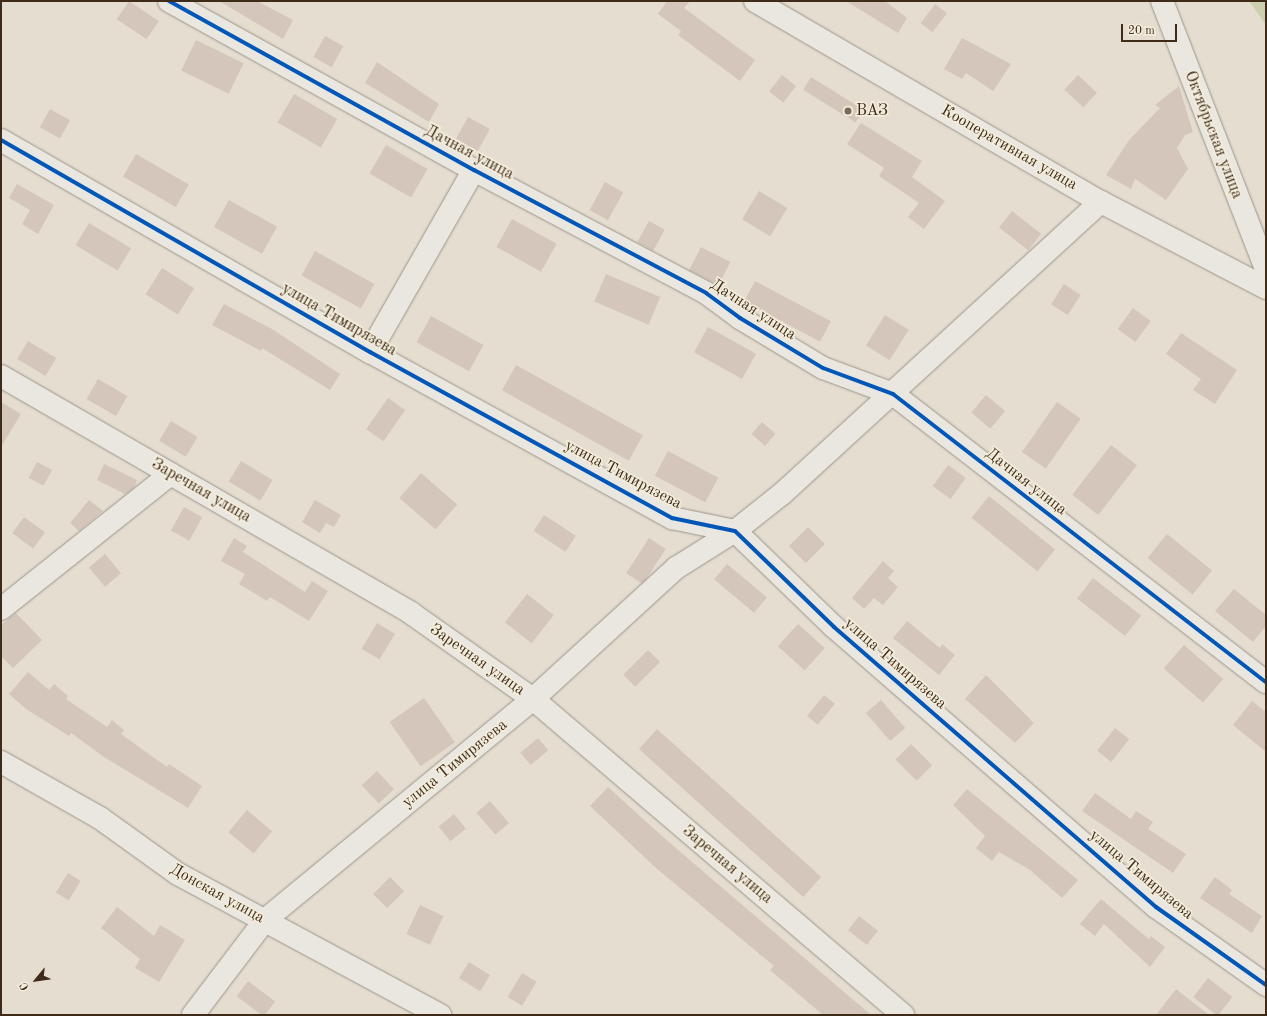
<!DOCTYPE html>
<meta charset="utf-8">
<style>
body{margin:0}
#map{position:relative;width:1267px;height:1016px;overflow:hidden;background:#e5ded0;font-family:"Old Standard TT",serif}
div>[style]{position:absolute}
[style*='--x']{left:calc(var(--x)*1px);top:calc(var(--y)*1px);width:calc(var(--w)*1px);rotate:calc(var(--a)*1deg)}
.green>*{inset:0;background:#cccfb0}
.building>*{inset:0;background:#d4c6ba;transform-origin:0 0}
.roads{filter:drop-shadow(0 0 1px #9b948a) drop-shadow(0 0 1px #9b948a)}
.minor>*{height:22px;margin:-11px;padding:0 11px;transform-origin:11px;border-radius:11px;background:#eae7e0}
.cycleway>*{height:4px;margin:-2px;padding:0 2px;transform-origin:2px;border-radius:2px;background:#0057b8}
.dots>*{width:11px;height:11px;translate:-50% -50%;box-sizing:border-box;border:2px solid #f3ecdb;border-radius:50%}
span{translate:-50% -50%;white-space:nowrap;text-align:center;line-height:1.15;-webkit-text-stroke:3.5px #f3ecdb;paint-order:stroke}
.poi-label{font-size:16px;color:#3e2b19}
.left{translate:0 -50%;text-align:left}
.street-label{font-size:16px;color:#3e2b19}
.frame{position:absolute;inset:0;border:2px solid #3e2b19;pointer-events:none}
.north{position:absolute;left:16px;top:960px;width:40px;height:40px;-webkit-text-stroke:3px #f3ecdb;paint-order:stroke;rotate:241deg;font-size:11px;font-weight:700;line-height:16px;text-align:center;color:#3e2b19}
.north::after{content:'';display:block;margin:auto;width:14px;height:18px;background:#3e2b19;clip-path:polygon(50% 0,100% 100%,50% 72%,0 100%)}
.scale{position:absolute;left:1121px;top:24px;width:56px;height:18px;box-sizing:border-box;border:2px solid #3e2b19;border-top:0;padding-left:5px;font-size:12px;line-height:14px;white-space:nowrap;color:#3e2b19;-webkit-text-stroke:3px #f3ecdb;paint-order:stroke}
</style>
<div id="map">
<div class="green">
<div style="clip-path:polygon(1249px 1px,1266px 1px,1266px 25px)"></div>
</div>
<div class="building">
<div style="left:129px;top:1px;width:36px;height:22px;rotate:34deg"></div>
<div style="clip-path:polygon(219px 1px,257px 1px,293px 20px,283px 39px)"></div>
<div style="clip-path:polygon(667px 1px,690px 1px,684px 8px,755px 60px,740px 81px,678px 35px,681px 31px,658px 14px)"></div>
<div style="clip-path:polygon(846px 1px,885px 1px,907px 18px,898px 33px)"></div>
<div style="left:935px;top:4px;width:15px;height:24px;rotate:37deg"></div>
<div style="left:325px;top:36px;width:21px;height:24px;rotate:29deg"></div>
<div style="clip-path:polygon(962px 38px,1011px 64px,993px 91px,966px 73px,962px 79px,944px 69px)"></div>
<div style="left:196px;top:40px;width:53px;height:34px;rotate:26deg"></div>
<div style="clip-path:polygon(377px 62px,439px 104px,429px 122px,365px 83px)"></div>
<div style="left:782px;top:75px;width:18px;height:21px;rotate:38deg"></div>
<div style="left:1078px;top:75px;width:26px;height:20px;rotate:43deg"></div>
<div style="left:811px;top:77px;width:62px;height:15px;rotate:32deg"></div>
<div style="clip-path:polygon(1179px 86px,1193px 132px,1185px 135px,1177px 148px,1188px 169px,1166px 200px,1135px 179px,1131px 189px,1106px 175px,1129px 140px,1160px 108px,1155px 105px)"></div>
<div style="left:294px;top:94px;width:50px;height:33px;rotate:30deg"></div>
<div style="left:50px;top:109px;width:23px;height:21px;rotate:29deg"></div>
<div style="left:468px;top:117px;width:25px;height:25px;rotate:29deg"></div>
<div style="clip-path:polygon(861px 123px,922px 161px,912px 177px,945px 201px,924px 229px,908px 217px,919px 203px,879px 176px,884px 168px,847px 144px)"></div>
<div style="left:386px;top:145px;width:48px;height:33px;rotate:30deg"></div>
<div style="left:136px;top:154px;width:61px;height:26px;rotate:30deg"></div>
<div style="left:605px;top:182px;width:21px;height:32px;rotate:29deg"></div>
<div style="clip-path:polygon(17px 184px,54px 205px,38px 234px,22px 224px,30px 210px,9px 198px)"></div>
<div style="left:759px;top:191px;width:33px;height:33px;rotate:31deg"></div>
<div style="left:229px;top:200px;width:55px;height:31px;rotate:29deg"></div>
<div style="left:1012px;top:211px;width:37px;height:21px;rotate:38deg"></div>
<div style="left:512px;top:219px;width:51px;height:32px;rotate:29deg"></div>
<div style="left:649px;top:221px;width:18px;height:24px;rotate:29deg"></div>
<div style="left:89px;top:223px;width:49px;height:26px;rotate:31deg"></div>
<div style="left:701px;top:247px;width:33px;height:26px;rotate:27deg"></div>
<div style="left:315px;top:251px;width:68px;height:28px;rotate:29deg"></div>
<div style="left:162px;top:268px;width:38px;height:31px;rotate:32deg"></div>
<div style="left:606px;top:274px;width:59px;height:30px;rotate:23deg"></div>
<div style="left:755px;top:281px;width:86px;height:23px;rotate:28deg"></div>
<div style="left:1064px;top:284px;width:20px;height:24px;rotate:33deg"></div>
<div style="clip-path:polygon(224px 304px,272px 329px,340px 374px,330px 390px,262px 348px,261px 351px,212px 325px)"></div>
<div style="left:1133px;top:308px;width:22px;height:26px;rotate:36deg"></div>
<div style="left:885px;top:315px;width:28px;height:36px;rotate:32deg"></div>
<div style="left:431px;top:316px;width:60px;height:30px;rotate:29deg"></div>
<div style="left:708px;top:327px;width:55px;height:29px;rotate:29deg"></div>
<div style="clip-path:polygon(1181px 333px,1237px 370px,1215px 404px,1193px 390px,1201px 379px,1166px 354px)"></div>
<div style="left:28px;top:341px;width:33px;height:21px;rotate:31deg"></div>
<div style="left:516px;top:365px;width:145px;height:29px;rotate:29deg"></div>
<div style="left:98px;top:379px;width:34px;height:23px;rotate:30deg"></div>
<div style="left:986px;top:395px;width:25px;height:23px;rotate:40deg"></div>
<div style="left:388px;top:398px;width:21px;height:38px;rotate:35deg"></div>
<div style="clip-path:polygon(1px 402px,21px 414px,1px 447px)"></div>
<div style="left:1057px;top:402px;width:29px;height:61px;rotate:35deg"></div>
<div style="left:171px;top:421px;width:31px;height:23px;rotate:31deg"></div>
<div style="left:762px;top:422px;width:18px;height:16px;rotate:41deg"></div>
<div style="left:1111px;top:445px;width:33px;height:63px;rotate:38deg"></div>
<div style="left:668px;top:451px;width:57px;height:28px;rotate:28deg"></div>
<div style="left:241px;top:461px;width:37px;height:24px;rotate:31deg"></div>
<div style="left:37px;top:462px;width:17px;height:18px;rotate:28deg"></div>
<div style="clip-path:polygon(104px 464px,137px 480px,134px 488px,125px 494px,97px 480px)"></div>
<div style="left:948px;top:465px;width:22px;height:26px;rotate:36deg"></div>
<div style="left:421px;top:473px;width:48px;height:33px;rotate:41deg"></div>
<div style="left:989px;top:496px;width:85px;height:28px;rotate:39deg"></div>
<div style="clip-path:polygon(89px 500px,103px 511px,79px 531px,70px 523px)"></div>
<div style="clip-path:polygon(315px 500px,341px 515px,334px 527px,326px 523px,320px 533px,302px 522px)"></div>
<div style="left:184px;top:507px;width:21px;height:27px;rotate:29deg"></div>
<div style="left:544px;top:515px;width:38px;height:19px;rotate:33deg"></div>
<div style="left:24px;top:517px;width:26px;height:20px;rotate:36deg"></div>
<div style="left:808px;top:527px;width:24px;height:27px;rotate:45deg"></div>
<div style="left:1167px;top:534px;width:58px;height:31px;rotate:39deg"></div>
<div style="clip-path:polygon(234px 538px,247px 546px,243px 552px,305px 592px,312px 581px,328px 591px,309px 621px,270px 597px,267px 601px,239px 584px,245px 574px,221px 561px)"></div>
<div style="left:649px;top:538px;width:20px;height:42px;rotate:33deg"></div>
<div style="left:105px;top:554px;width:25px;height:21px;rotate:50deg"></div>
<div style="clip-path:polygon(883px 561px,894px 571px,888px 578px,898px 587px,883px 605px,874px 598px,864px 609px,852px 598px)"></div>
<div style="left:727px;top:564px;width:52px;height:20px;rotate:40deg"></div>
<div style="left:1093px;top:578px;width:61px;height:26px;rotate:38deg"></div>
<div style="clip-path:polygon(1234px 589px,1266px 615px,1266px 626px,1253px 642px,1215px 611px)"></div>
<div style="left:527px;top:594px;width:34px;height:36px;rotate:38deg"></div>
<div style="clip-path:polygon(16px 613px,42px 640px,13px 668px,1px 656px,1px 625px)"></div>
<div style="clip-path:polygon(907px 621px,940px 648px,942px 644px,955px 655px,939px 675px,893px 638px)"></div>
<div style="left:377px;top:623px;width:21px;height:30px;rotate:31deg"></div>
<div style="left:798px;top:624px;width:36px;height:30px;rotate:42deg"></div>
<div style="left:1184px;top:645px;width:52px;height:31px;rotate:41deg"></div>
<div style="left:648px;top:650px;width:17px;height:35px;rotate:45deg"></div>
<div style="clip-path:polygon(28px 672px,49px 690px,54px 684px,68px 696px,66px 699px,107px 727px,112px 720px,124px 730px,121px 734px,167px 767px,169px 764px,202px 786px,188px 808px,104px 757px,71px 733px,69px 736px,26px 709px,9px 694px)"></div>
<div style="clip-path:polygon(986px 675px,1034px 723px,1015px 743px,965px 699px)"></div>
<div style="left:824px;top:695px;width:14px;height:27px;rotate:39deg"></div>
<div style="left:424px;top:698px;width:54px;height:42px;rotate:55deg"></div>
<div style="left:881px;top:700px;width:37px;height:20px;rotate:49deg"></div>
<div style="clip-path:polygon(1252px 701px,1266px 712px,1266px 752px,1233px 725px)"></div>
<div style="left:1115px;top:728px;width:18px;height:29px;rotate:38deg"></div>
<div style="left:657px;top:729px;width:221px;height:27px;rotate:42deg"></div>
<div style="left:538px;top:738px;width:16px;height:23px;rotate:50deg"></div>
<div style="left:911px;top:744px;width:30px;height:22px;rotate:45deg"></div>
<div style="left:377px;top:771px;width:25px;height:21px;rotate:47deg"></div>
<div style="clip-path:polygon(608px 787px,663px 837px,871px 1015px,823px 1015px,770px 970px,774px 966px,656px 868px,590px 806px)"></div>
<div style="clip-path:polygon(967px 789px,1078px 880px,1062px 898px,1030px 870px,999px 852px,992px 861px,976px 848px,985px 836px,953px 805px)"></div>
<div style="clip-path:polygon(1095px 793px,1131px 819px,1136px 811px,1153px 822px,1148px 829px,1186px 854px,1173px 873px,1082px 811px)"></div>
<div style="left:490px;top:801px;width:29px;height:18px;rotate:49deg"></div>
<div style="left:247px;top:810px;width:33px;height:29px;rotate:40deg"></div>
<div style="left:454px;top:814px;width:19px;height:20px;rotate:51deg"></div>
<div style="left:68px;top:873px;width:15px;height:23px;rotate:32deg"></div>
<div style="left:390px;top:877px;width:20px;height:24px;rotate:45deg"></div>
<div style="clip-path:polygon(1215px 877px,1232px 890px,1229px 894px,1262px 916px,1252px 933px,1200px 898px)"></div>
<div style="clip-path:polygon(1101px 899px,1149px 939px,1151px 936px,1165px 947px,1150px 967px,1104px 924px,1095px 936px,1080px 924px)"></div>
<div style="left:420px;top:905px;width:26px;height:32px;rotate:25deg"></div>
<div style="clip-path:polygon(117px 907px,154px 936px,160px 925px,185px 940px,159px 982px,135px 968px,140px 959px,101px 928px)"></div>
<div style="left:859px;top:916px;width:24px;height:18px;rotate:38deg"></div>
<div style="left:469px;top:962px;width:25px;height:19px;rotate:32deg"></div>
<div style="left:522px;top:973px;width:17px;height:28px;rotate:31deg"></div>
<div style="left:1208px;top:978px;width:31px;height:24px;rotate:38deg"></div>
<div style="left:248px;top:981px;width:34px;height:19px;rotate:37deg"></div>
<div style="clip-path:polygon(1176px 989px,1209px 1015px,1156px 1015px)"></div>
</div>
<div class="roads">
<div class="minor">
<div style="--x:169;--y:1;--w:349;--a:29"></div>
<div style="--x:474;--y:170;--w:263;--a:27.9"></div>
<div style="--x:706;--y:293;--w:42;--a:36.3"></div>
<div style="--x:740;--y:318;--w:97;--a:31.1"></div>
<div style="--x:823;--y:368;--w:75;--a:20.4"></div>
<div style="--x:893;--y:394;--w:471;--a:37.7"></div>
<div style="--x:755;--y:1;--w:400;--a:30.2"></div>
<div style="--x:1101;--y:202;--w:186;--a:27.5"></div>
<div style="--x:1162;--y:1;--w:287;--a:68.8"></div>
<div style="--x:1;--y:140;--w:426;--a:29.9"></div>
<div style="--x:370;--y:352;--w:345;--a:28.8"></div>
<div style="--x:672;--y:518;--w:64;--a:11.7"></div>
<div style="--x:735;--y:531;--w:138;--a:44.1"></div>
<div style="--x:834;--y:627;--w:427;--a:41"></div>
<div style="--x:1156;--y:907;--w:135;--a:35.3"></div>
<div style="--x:370;--y:352;--w:210;--a:-60.3"></div>
<div style="--x:1;--y:376;--w:474;--a:30"></div>
<div style="--x:411;--y:613;--w:149;--a:35.2"></div>
<div style="--x:533;--y:699;--w:487;--a:40.5"></div>
<div style="--x:1;--y:609;--w:217;--a:-38.5"></div>
<div style="--x:1;--y:762;--w:114;--a:29.5"></div>
<div style="--x:100;--y:818;--w:96;--a:35.7"></div>
<div style="--x:178;--y:874;--w:298;--a:28.3"></div>
<div style="--x:193;--y:1015;--w:119;--a:-52.8"></div>
<div style="--x:265;--y:920;--w:347;--a:-39.5"></div>
<div style="--x:533;--y:699;--w:194;--a:-42.5"></div>
<div style="--x:676;--y:568;--w:70;--a:-32.1"></div>
<div style="--x:735;--y:531;--w:61;--a:-38.4"></div>
<div style="--x:783;--y:493;--w:431;--a:-42.5"></div>
</div>
</div>
<div class="cycleway">
<div style="--x:169;--y:1;--w:349;--a:29"></div>
<div style="--x:474;--y:170;--w:263;--a:27.9"></div>
<div style="--x:706;--y:293;--w:42;--a:36.3"></div>
<div style="--x:740;--y:318;--w:97;--a:31.1"></div>
<div style="--x:823;--y:368;--w:75;--a:20.4"></div>
<div style="--x:893;--y:394;--w:471;--a:37.7"></div>
<div style="--x:1;--y:140;--w:426;--a:29.9"></div>
<div style="--x:370;--y:352;--w:345;--a:28.8"></div>
<div style="--x:672;--y:518;--w:64;--a:11.7"></div>
<div style="--x:735;--y:531;--w:138;--a:44.1"></div>
<div style="--x:834;--y:627;--w:427;--a:41"></div>
<div style="--x:1156;--y:907;--w:135;--a:35.3"></div>
</div>
<div class="dots">
<div style="left:848px;top:111px;background:#786a59"></div>
</div>
<div class="poi-label">
<span class="left" style="left:856px;top:111px">ВАЗ</span>
</div>
<div class="street-label">
<span style="left:1213px;top:135px;rotate:69deg">Октябрьская улица</span>
<span style="left:1009px;top:148px;rotate:30deg">Кооперативная улица</span>
<span style="left:469px;top:153px;rotate:28deg">Дачная улица</span>
<span style="left:753px;top:310px;rotate:33deg">Дачная улица</span>
<span style="left:339px;top:320px;rotate:30deg">улица Тимирязева</span>
<span style="left:623px;top:475px;rotate:28deg">улица Тимирязева</span>
<span style="left:1026px;top:482px;rotate:38deg">Дачная улица</span>
<span style="left:201px;top:491px;rotate:30deg">Заречная улица</span>
<span style="left:477px;top:660px;rotate:35deg">Заречная улица</span>
<span style="left:895px;top:664px;rotate:41deg">улица Тимирязева</span>
<span style="left:455px;top:764px;rotate:-39deg">улица Тимирязева</span>
<span style="left:727px;top:865px;rotate:40deg">Заречная улица</span>
<span style="left:1141px;top:875px;rotate:40deg">улица Тимирязева</span>
<span style="left:217px;top:894px;rotate:29deg">Донская улица</span>
</div>
<div class="frame"></div>
<div class="north">С</div>
<div class="scale">20 m</div>
</div>
